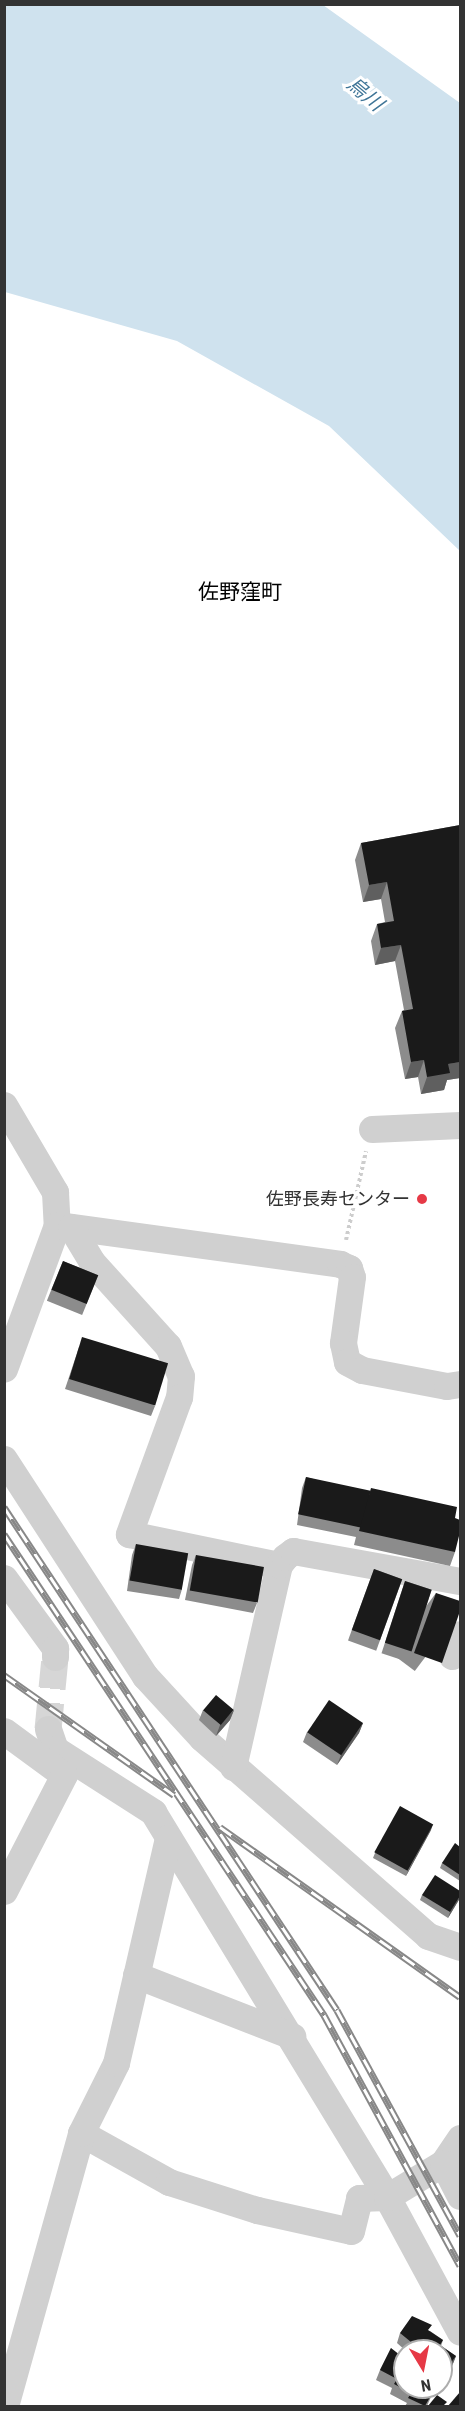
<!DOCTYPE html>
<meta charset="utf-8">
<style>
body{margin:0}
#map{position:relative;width:465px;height:2411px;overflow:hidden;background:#fff;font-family:"Roboto Condensed","Noto Sans JP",sans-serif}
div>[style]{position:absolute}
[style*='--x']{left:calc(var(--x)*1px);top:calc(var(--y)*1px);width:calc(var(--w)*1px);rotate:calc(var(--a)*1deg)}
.water>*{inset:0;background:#cfe2ee}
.minor-tunnel>*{height:27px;margin-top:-13.5px;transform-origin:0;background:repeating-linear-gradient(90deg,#d6d6d6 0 27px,transparent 0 41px)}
.path>*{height:4px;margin-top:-2px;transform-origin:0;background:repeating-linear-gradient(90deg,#cdcdcd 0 3px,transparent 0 6px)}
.minor>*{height:27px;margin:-13.5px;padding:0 13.5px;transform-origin:13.5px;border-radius:13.5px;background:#d0d0d0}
.rail>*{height:7px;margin-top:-3.5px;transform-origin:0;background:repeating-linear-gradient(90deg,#fff 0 14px,#888 0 28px);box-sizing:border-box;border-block:2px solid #888}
.wall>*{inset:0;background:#8c8c8c;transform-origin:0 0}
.shaded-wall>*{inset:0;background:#5f5f5f}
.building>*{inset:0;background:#1a1a1a;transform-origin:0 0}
.dots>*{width:16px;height:16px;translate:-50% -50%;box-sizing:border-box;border:3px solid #fff;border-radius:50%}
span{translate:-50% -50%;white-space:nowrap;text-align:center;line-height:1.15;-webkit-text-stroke:6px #fff;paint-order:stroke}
.poi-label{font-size:18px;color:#333}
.right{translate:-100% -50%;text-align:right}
.water-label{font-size:20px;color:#3f7597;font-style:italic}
.quarter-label{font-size:21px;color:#000}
.frame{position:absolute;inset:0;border:6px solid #333;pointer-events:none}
.north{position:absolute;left:393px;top:2339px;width:60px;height:60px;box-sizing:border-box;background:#fff;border:2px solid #adadad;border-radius:50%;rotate:170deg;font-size:16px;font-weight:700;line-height:24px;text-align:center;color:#333}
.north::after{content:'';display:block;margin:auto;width:21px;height:27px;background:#e63946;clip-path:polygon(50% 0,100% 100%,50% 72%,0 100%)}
</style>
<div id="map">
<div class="water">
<div style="clip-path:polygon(4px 5px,323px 5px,460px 103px,460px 551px,329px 426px,177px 341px,5px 292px)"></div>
</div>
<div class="minor-tunnel">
<div style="--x:48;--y:1729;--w:72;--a:-84.4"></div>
</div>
<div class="path">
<div style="--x:346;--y:1240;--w:91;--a:-77.3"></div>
</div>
<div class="minor">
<div style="--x:4;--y:1105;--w:101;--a:59.6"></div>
<div style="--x:55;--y:1192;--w:33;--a:87"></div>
<div style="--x:57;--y:1225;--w:153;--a:110.2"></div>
<div style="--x:372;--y:1129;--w:88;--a:-2.6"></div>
<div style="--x:57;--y:1225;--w:286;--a:7.8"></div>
<div style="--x:340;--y:1264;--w:10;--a:24"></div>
<div style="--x:349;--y:1268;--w:9;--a:72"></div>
<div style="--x:352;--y:1277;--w:67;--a:97.8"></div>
<div style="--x:343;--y:1343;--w:19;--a:78"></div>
<div style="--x:347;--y:1362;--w:17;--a:28"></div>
<div style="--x:362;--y:1370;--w:86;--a:10.7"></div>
<div style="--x:447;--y:1386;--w:13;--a:-9"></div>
<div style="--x:71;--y:1227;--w:41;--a:59"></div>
<div style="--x:92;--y:1262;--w:113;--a:47.9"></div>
<div style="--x:168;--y:1346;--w:33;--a:67"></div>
<div style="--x:181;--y:1376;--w:21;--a:95"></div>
<div style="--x:179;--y:1397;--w:146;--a:110.1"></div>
<div style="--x:129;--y:1534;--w:153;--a:11.7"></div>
<div style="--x:4;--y:1459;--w:259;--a:57"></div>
<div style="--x:145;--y:1676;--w:84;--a:47.4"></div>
<div style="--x:202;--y:1738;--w:300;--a:41.2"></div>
<div style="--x:428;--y:1936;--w:34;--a:19"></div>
<div style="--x:4;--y:1578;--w:87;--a:53.9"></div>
<div style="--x:55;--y:1648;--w:9;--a:90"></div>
<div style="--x:452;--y:1656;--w:23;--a:-70"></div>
<div style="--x:48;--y:1729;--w:21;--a:71"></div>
<div style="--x:55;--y:1749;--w:117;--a:32.7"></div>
<div style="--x:153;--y:1812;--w:451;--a:58.7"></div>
<div style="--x:387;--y:2197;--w:153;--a:61.6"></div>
<div style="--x:4;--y:1731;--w:74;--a:36.3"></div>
<div style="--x:233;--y:1767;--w:207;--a:-77.2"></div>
<div style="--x:279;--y:1565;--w:10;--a:-53"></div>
<div style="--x:285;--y:1557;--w:10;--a:-37"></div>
<div style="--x:293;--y:1551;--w:170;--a:10.2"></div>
<div style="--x:4;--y:1891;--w:131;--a:-62.7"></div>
<div style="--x:136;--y:1975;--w:168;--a:21.4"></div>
<div style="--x:81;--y:2133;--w:101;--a:29.1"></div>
<div style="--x:169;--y:2182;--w:92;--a:17.7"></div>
<div style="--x:257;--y:2210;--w:96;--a:12.6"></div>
<div style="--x:351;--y:2231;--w:34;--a:-76"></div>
<div style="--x:359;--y:2198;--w:28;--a:-2"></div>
<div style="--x:387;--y:2197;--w:66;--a:-31.3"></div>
<div style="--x:460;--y:2138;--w:30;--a:124"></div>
<div style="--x:443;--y:2163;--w:37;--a:63"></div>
<div style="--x:5;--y:2406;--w:283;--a:-74.4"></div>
<div style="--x:81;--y:2133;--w:78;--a:-63.4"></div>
<div style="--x:116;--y:2063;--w:231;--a:-77"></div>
</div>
<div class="rail">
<div style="--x:4;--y:1507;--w:603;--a:56.49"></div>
<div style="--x:337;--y:2010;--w:257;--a:61.4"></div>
<div style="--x:4;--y:1534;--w:578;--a:56.36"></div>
<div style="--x:324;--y:2015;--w:285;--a:61.5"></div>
<div style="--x:4;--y:1675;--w:208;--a:35.2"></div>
<div style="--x:220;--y:1827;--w:294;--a:35.3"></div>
</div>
<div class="wall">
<div style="clip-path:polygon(460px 825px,460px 1078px,447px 1080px,444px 1090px,421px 1094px,418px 1077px,405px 1079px,395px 1028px,402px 1011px,404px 1010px,395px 961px,375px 965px,371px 941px,377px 924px,385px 922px,381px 899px,363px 902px,355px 860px,361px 843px)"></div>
<div style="left:63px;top:1261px;width:38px;height:43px;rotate:22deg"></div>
<div style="clip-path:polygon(79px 1347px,155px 1406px,151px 1416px,65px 1389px)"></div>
<div style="clip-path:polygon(306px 1477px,455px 1518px,455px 1552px,450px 1566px,354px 1545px,356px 1537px,297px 1525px,302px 1488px)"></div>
<div style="clip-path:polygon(136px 1544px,182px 1589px,179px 1599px,127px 1591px,132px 1555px)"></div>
<div style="clip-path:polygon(196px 1555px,257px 1603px,253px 1613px,185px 1600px,192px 1565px)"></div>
<div style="left:374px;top:1569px;width:30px;height:76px;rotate:20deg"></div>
<div style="left:405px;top:1581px;width:28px;height:76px;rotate:18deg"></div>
<div style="left:436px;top:1593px;width:30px;height:75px;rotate:37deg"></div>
<div style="clip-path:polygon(203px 1710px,234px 1710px,230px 1720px,216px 1736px,199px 1720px)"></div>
<div style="clip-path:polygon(363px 1723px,359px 1733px,337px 1765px,303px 1742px,307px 1732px)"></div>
<div style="clip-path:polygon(431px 1830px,406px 1876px,373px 1858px,375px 1853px)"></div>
<div style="clip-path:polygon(460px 1847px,460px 1881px,440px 1868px,442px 1863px)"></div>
<div style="clip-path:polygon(460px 1891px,460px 1898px,448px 1918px,420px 1900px,422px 1895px)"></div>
<div style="clip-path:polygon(430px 2331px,443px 2340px,441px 2346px,456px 2356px,452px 2366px,442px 2381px,441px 2351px,406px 2351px,397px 2343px,400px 2333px)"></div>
<div style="clip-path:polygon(391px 2348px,405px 2387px,434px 2390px,427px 2406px,405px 2406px,407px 2403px,390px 2394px,392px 2388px,376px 2380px,380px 2370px)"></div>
</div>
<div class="shaded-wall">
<div style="clip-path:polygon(387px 882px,381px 899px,363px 902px,369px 885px)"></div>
<div style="clip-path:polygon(401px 945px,395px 961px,375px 965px,381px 948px)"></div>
<div style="clip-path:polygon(424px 1060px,418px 1077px,405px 1079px,411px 1062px)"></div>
<div style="clip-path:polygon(460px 1062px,460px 1078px,447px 1080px,444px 1090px,421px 1094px,427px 1077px,448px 1064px)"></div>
<div style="clip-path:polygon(234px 1710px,230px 1720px,216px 1736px,220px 1725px)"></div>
<div style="clip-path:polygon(363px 1723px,359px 1733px,337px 1765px,341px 1755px)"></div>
<div style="clip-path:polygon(433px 1824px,431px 1830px,406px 1876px,408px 1871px)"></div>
<div style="clip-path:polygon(460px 1896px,460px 1898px,448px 1918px,450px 1912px)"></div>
<div style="clip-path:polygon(456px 2356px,452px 2366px,442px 2381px,445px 2371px)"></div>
</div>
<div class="building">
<div style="clip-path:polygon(460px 825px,460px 1062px,448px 1064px,450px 1073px,427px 1077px,424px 1060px,411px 1062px,402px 1011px,413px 1009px,401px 945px,381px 948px,377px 924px,394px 921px,387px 882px,369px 885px,361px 843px)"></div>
<div style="left:63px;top:1261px;width:38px;height:31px;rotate:22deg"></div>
<div style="left:82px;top:1337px;width:90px;height:44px;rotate:17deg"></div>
<div style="left:306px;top:1477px;width:66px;height:38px;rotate:12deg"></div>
<div style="clip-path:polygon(371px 1488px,457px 1507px,455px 1518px,460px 1520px,460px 1532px,455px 1552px,359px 1531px)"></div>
<div style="left:136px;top:1544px;width:53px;height:37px;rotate:10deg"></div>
<div style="left:196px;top:1555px;width:69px;height:36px;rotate:10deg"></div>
<div style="left:374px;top:1569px;width:30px;height:65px;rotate:20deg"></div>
<div style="left:405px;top:1581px;width:28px;height:65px;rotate:18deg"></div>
<div style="clip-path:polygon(436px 1593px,460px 1601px,460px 1611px,442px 1663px,414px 1653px)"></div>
<div style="left:216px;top:1695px;width:23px;height:20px;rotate:40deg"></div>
<div style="left:329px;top:1700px;width:41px;height:39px;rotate:34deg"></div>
<div style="left:400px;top:1806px;width:38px;height:53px;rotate:29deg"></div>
<div style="clip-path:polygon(455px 1843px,460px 1847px,460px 1875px,442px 1863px)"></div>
<div style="clip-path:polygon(435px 1875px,460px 1891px,460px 1896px,450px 1912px,422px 1895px)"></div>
<div style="clip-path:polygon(412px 2316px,432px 2325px,428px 2330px,443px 2340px,440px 2345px,456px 2356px,445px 2371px,441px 2367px,441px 2351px,422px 2351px,400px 2333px)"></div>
<div style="clip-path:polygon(391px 2348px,405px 2359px,405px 2387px,429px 2387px,434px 2390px,425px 2406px,408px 2398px,411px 2393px,394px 2384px,397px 2379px,380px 2370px)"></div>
<div style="clip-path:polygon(460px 2392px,460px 2406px,448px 2406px)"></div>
<div style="clip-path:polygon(437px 2395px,447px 2402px,443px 2406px,428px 2406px)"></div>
</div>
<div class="dots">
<div style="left:422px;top:1199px;background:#e63946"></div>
</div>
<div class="poi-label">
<span class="right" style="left:410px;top:1199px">佐野長寿センター</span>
</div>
<div class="water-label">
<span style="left:365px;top:94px;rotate:40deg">烏川</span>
</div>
<div class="quarter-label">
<span style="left:240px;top:592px">佐野窪町</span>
</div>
<div class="frame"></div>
<div class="north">N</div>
</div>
